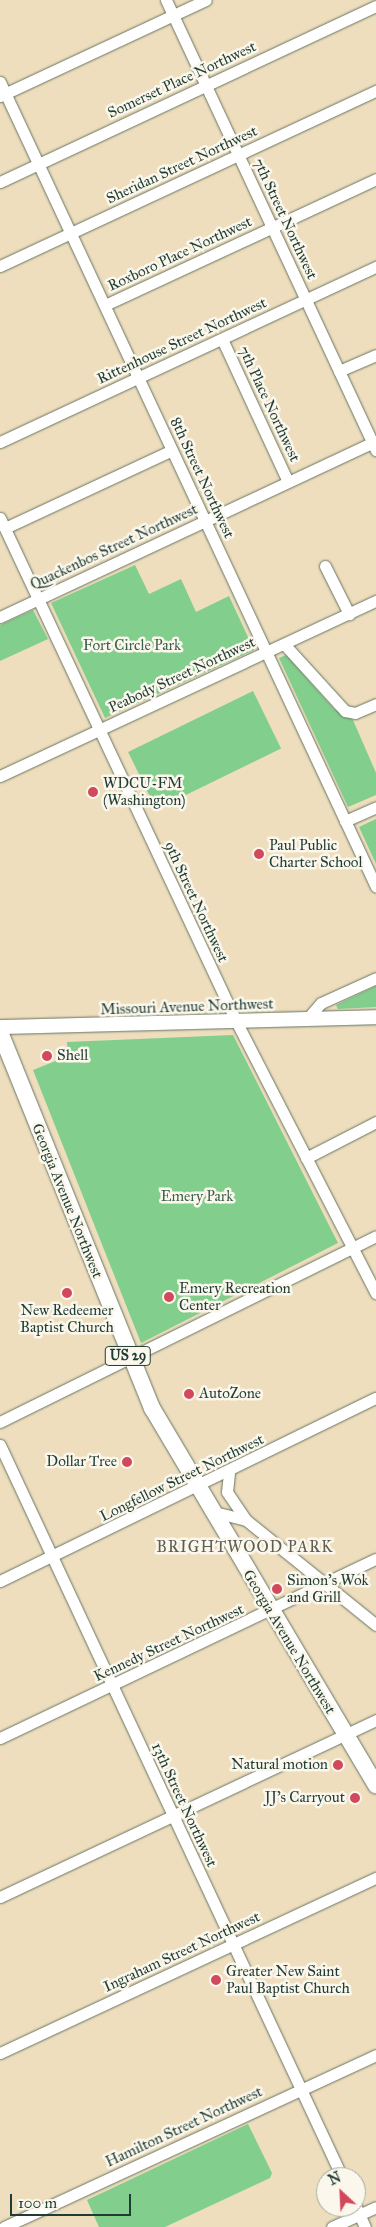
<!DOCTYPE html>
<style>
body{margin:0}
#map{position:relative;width:376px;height:2227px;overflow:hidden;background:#eedebd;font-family:"IM FELL Great Primer",serif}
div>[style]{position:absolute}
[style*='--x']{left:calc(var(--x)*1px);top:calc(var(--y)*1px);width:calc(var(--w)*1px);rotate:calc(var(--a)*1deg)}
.green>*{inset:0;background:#82ce8c;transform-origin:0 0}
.roads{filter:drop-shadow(0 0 1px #677564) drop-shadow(0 0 1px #677564)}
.minor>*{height:11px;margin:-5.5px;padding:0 5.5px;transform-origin:5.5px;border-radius:5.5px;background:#fff}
.major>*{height:14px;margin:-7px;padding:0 7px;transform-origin:7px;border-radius:7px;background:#fff}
.highway>*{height:16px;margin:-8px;padding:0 8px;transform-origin:8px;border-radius:8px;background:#fff}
.dots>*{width:14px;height:14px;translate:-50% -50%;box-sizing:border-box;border:2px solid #fbf7ec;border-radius:50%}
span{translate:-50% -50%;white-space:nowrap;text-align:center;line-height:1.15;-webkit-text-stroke:5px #fbf7ec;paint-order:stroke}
.shield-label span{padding:1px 4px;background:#fbf7ec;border:1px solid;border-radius:4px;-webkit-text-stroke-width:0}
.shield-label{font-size:14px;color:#1f3d34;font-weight:700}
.street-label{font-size:15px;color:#1f3d34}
.park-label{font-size:15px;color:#38614a}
.poi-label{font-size:15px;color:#1f3d34}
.left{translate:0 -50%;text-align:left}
.right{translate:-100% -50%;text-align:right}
.neighbourhood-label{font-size:16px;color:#5d5d51;letter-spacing:1px}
.north{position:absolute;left:316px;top:2167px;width:50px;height:50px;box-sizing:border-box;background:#fbf7ec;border:1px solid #a3ada2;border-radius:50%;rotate:335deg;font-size:14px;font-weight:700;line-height:20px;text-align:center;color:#1f3d34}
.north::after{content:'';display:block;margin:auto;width:18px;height:22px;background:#d1495b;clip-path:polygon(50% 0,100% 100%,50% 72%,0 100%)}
.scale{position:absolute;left:10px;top:2194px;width:121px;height:22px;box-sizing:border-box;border:2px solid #1f3d34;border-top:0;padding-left:6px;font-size:15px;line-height:18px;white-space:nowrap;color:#1f3d34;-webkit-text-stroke:4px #fbf7ec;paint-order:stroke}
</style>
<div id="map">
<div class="green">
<div style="clip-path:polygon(135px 565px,149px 594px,181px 579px,196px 612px,229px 596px,254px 650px,105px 718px,51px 603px)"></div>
<div style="clip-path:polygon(33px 610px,48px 639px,0 661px,0 625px)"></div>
<div style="clip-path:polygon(286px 655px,334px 709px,353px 720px,376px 773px,376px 795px,348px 807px,279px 658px)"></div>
<div style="left:253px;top:691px;width:64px;height:139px;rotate:64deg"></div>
<div style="clip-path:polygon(376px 819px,376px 864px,359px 827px)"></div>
<div style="clip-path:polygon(376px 986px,376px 1007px,338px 1009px,336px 1005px)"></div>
<div style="clip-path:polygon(233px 1035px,338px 1243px,141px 1343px,33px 1070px,68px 1056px,67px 1042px)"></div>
<div style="clip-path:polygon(248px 2124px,272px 2173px,270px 2178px,165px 2227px,99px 2227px,87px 2200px)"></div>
</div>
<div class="roads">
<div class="minor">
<div style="--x:166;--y:0;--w:497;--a:65"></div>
<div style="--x:0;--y:82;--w:888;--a:64.96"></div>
<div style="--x:0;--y:96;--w:227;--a:-25"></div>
<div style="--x:0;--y:182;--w:415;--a:-25.1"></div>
<div style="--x:0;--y:266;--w:415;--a:-25"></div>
<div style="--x:105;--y:305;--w:299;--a:-24.9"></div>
<div style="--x:222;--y:339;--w:157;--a:65.2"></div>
<div style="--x:339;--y:371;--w:40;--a:-23.4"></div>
<div style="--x:0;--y:442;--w:415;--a:-25"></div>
<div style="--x:0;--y:518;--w:556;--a:64.86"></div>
<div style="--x:236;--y:1021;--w:306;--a:62.8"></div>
<div style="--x:5;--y:528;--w:184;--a:-25"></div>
<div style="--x:325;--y:566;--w:54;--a:63.4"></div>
<div style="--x:0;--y:617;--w:415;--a:-25.1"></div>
<div style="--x:284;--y:644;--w:91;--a:47.7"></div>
<div style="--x:345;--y:711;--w:10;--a:11"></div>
<div style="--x:355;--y:713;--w:23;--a:-23"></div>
<div style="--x:0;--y:776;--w:415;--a:-25"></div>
<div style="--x:345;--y:821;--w:34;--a:-24"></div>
<div style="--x:307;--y:1019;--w:21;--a:-49"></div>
<div style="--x:321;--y:1003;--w:60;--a:-24.4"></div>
<div style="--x:306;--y:1158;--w:79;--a:-27.2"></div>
<div style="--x:0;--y:1422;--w:419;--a:-26.3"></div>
<div style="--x:0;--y:1445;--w:808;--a:64.96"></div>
<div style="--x:229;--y:1473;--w:19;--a:96"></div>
<div style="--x:227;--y:1492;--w:32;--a:56"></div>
<div style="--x:210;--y:1511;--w:37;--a:14"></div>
<div style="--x:246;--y:1520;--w:167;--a:38.9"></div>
<div style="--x:0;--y:1581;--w:418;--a:-26"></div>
<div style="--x:0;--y:1738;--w:416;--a:-25.5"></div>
<div style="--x:0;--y:1897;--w:416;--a:-25.2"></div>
<div style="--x:0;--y:2053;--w:415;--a:-25"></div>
<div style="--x:356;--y:2207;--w:22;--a:66"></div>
<div style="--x:4;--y:2227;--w:410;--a:-24.8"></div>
<div style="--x:332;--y:2227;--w:48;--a:-24.4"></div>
</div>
<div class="major">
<div style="--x:0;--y:1027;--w:376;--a:-1.5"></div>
</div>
<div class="highway">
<div style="--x:0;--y:1032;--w:406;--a:68"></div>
<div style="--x:152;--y:1408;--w:439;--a:59.3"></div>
</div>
</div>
<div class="dots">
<div style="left:93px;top:792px;background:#d1495b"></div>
<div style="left:259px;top:854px;background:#d1495b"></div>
<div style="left:47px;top:1056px;background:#d1495b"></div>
<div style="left:67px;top:1293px;background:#d1495b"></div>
<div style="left:169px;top:1297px;background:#d1495b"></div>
<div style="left:189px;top:1394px;background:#d1495b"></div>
<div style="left:127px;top:1462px;background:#d1495b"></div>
<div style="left:277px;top:1589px;background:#d1495b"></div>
<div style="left:338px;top:1765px;background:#d1495b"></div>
<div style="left:355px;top:1798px;background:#d1495b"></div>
<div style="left:216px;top:1980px;background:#d1495b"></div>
</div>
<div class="shield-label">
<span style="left:128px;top:1356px">US 29</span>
</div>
<div class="street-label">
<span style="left:182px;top:80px;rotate:-25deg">Somerset Place Northwest</span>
<span style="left:182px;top:165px;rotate:-25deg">Sheridan Street Northwest</span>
<span style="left:285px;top:219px;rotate:65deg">7th Street Northwest</span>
<span style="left:180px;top:254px;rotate:-25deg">Roxboro Place Northwest</span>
<span style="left:182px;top:341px;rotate:-25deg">Rittenhouse Street Northwest</span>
<span style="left:269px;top:404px;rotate:65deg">7th Place Northwest</span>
<span style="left:202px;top:478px;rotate:65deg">8th Street Northwest</span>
<span style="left:114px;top:547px;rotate:-25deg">Quackenbos Street Northwest</span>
<span style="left:182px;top:675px;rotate:-25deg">Peabody Street Northwest</span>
<span style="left:196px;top:902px;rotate:65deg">9th Street Northwest</span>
<span style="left:187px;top:1007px;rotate:-2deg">Missouri Avenue Northwest</span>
<span style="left:67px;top:1201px;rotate:68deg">Georgia Avenue Northwest</span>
<span style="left:182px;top:1478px;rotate:-26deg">Longfellow Street Northwest</span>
<span style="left:289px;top:1642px;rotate:59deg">Georgia Avenue Northwest</span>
<span style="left:169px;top:1643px;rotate:-25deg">Kennedy Street Northwest</span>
<span style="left:184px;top:1805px;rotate:65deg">13th Street Northwest</span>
<span style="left:182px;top:1952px;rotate:-25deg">Ingraham Street Northwest</span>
<span style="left:184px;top:2127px;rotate:-25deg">Hamilton Street Northwest</span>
</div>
<div class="park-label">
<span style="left:132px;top:646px">Fort Circle Park</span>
<span style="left:197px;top:1197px">Emery Park</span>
</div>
<div class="poi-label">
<span class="left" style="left:103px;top:792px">WDCU-FM<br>(Washington)</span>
<span class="left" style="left:269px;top:854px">Paul Public<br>Charter School</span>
<span class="left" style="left:57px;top:1056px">Shell</span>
<span class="left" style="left:179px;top:1297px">Emery Recreation<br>Center</span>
<span style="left:67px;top:1319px">New Redeemer<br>Baptist Church</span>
<span class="left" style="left:199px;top:1394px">AutoZone</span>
<span class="right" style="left:117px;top:1462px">Dollar Tree</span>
<span class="left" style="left:287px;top:1589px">Simon's Wok<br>and Grill</span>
<span class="right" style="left:328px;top:1765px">Natural motion</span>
<span class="right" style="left:345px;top:1798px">JJ's Carryout</span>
<span class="left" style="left:226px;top:1980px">Greater New Saint<br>Paul Baptist Church</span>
</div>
<div class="neighbourhood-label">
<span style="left:245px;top:1547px">BRIGHTWOOD PARK</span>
</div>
<div class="north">N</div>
<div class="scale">100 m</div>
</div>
